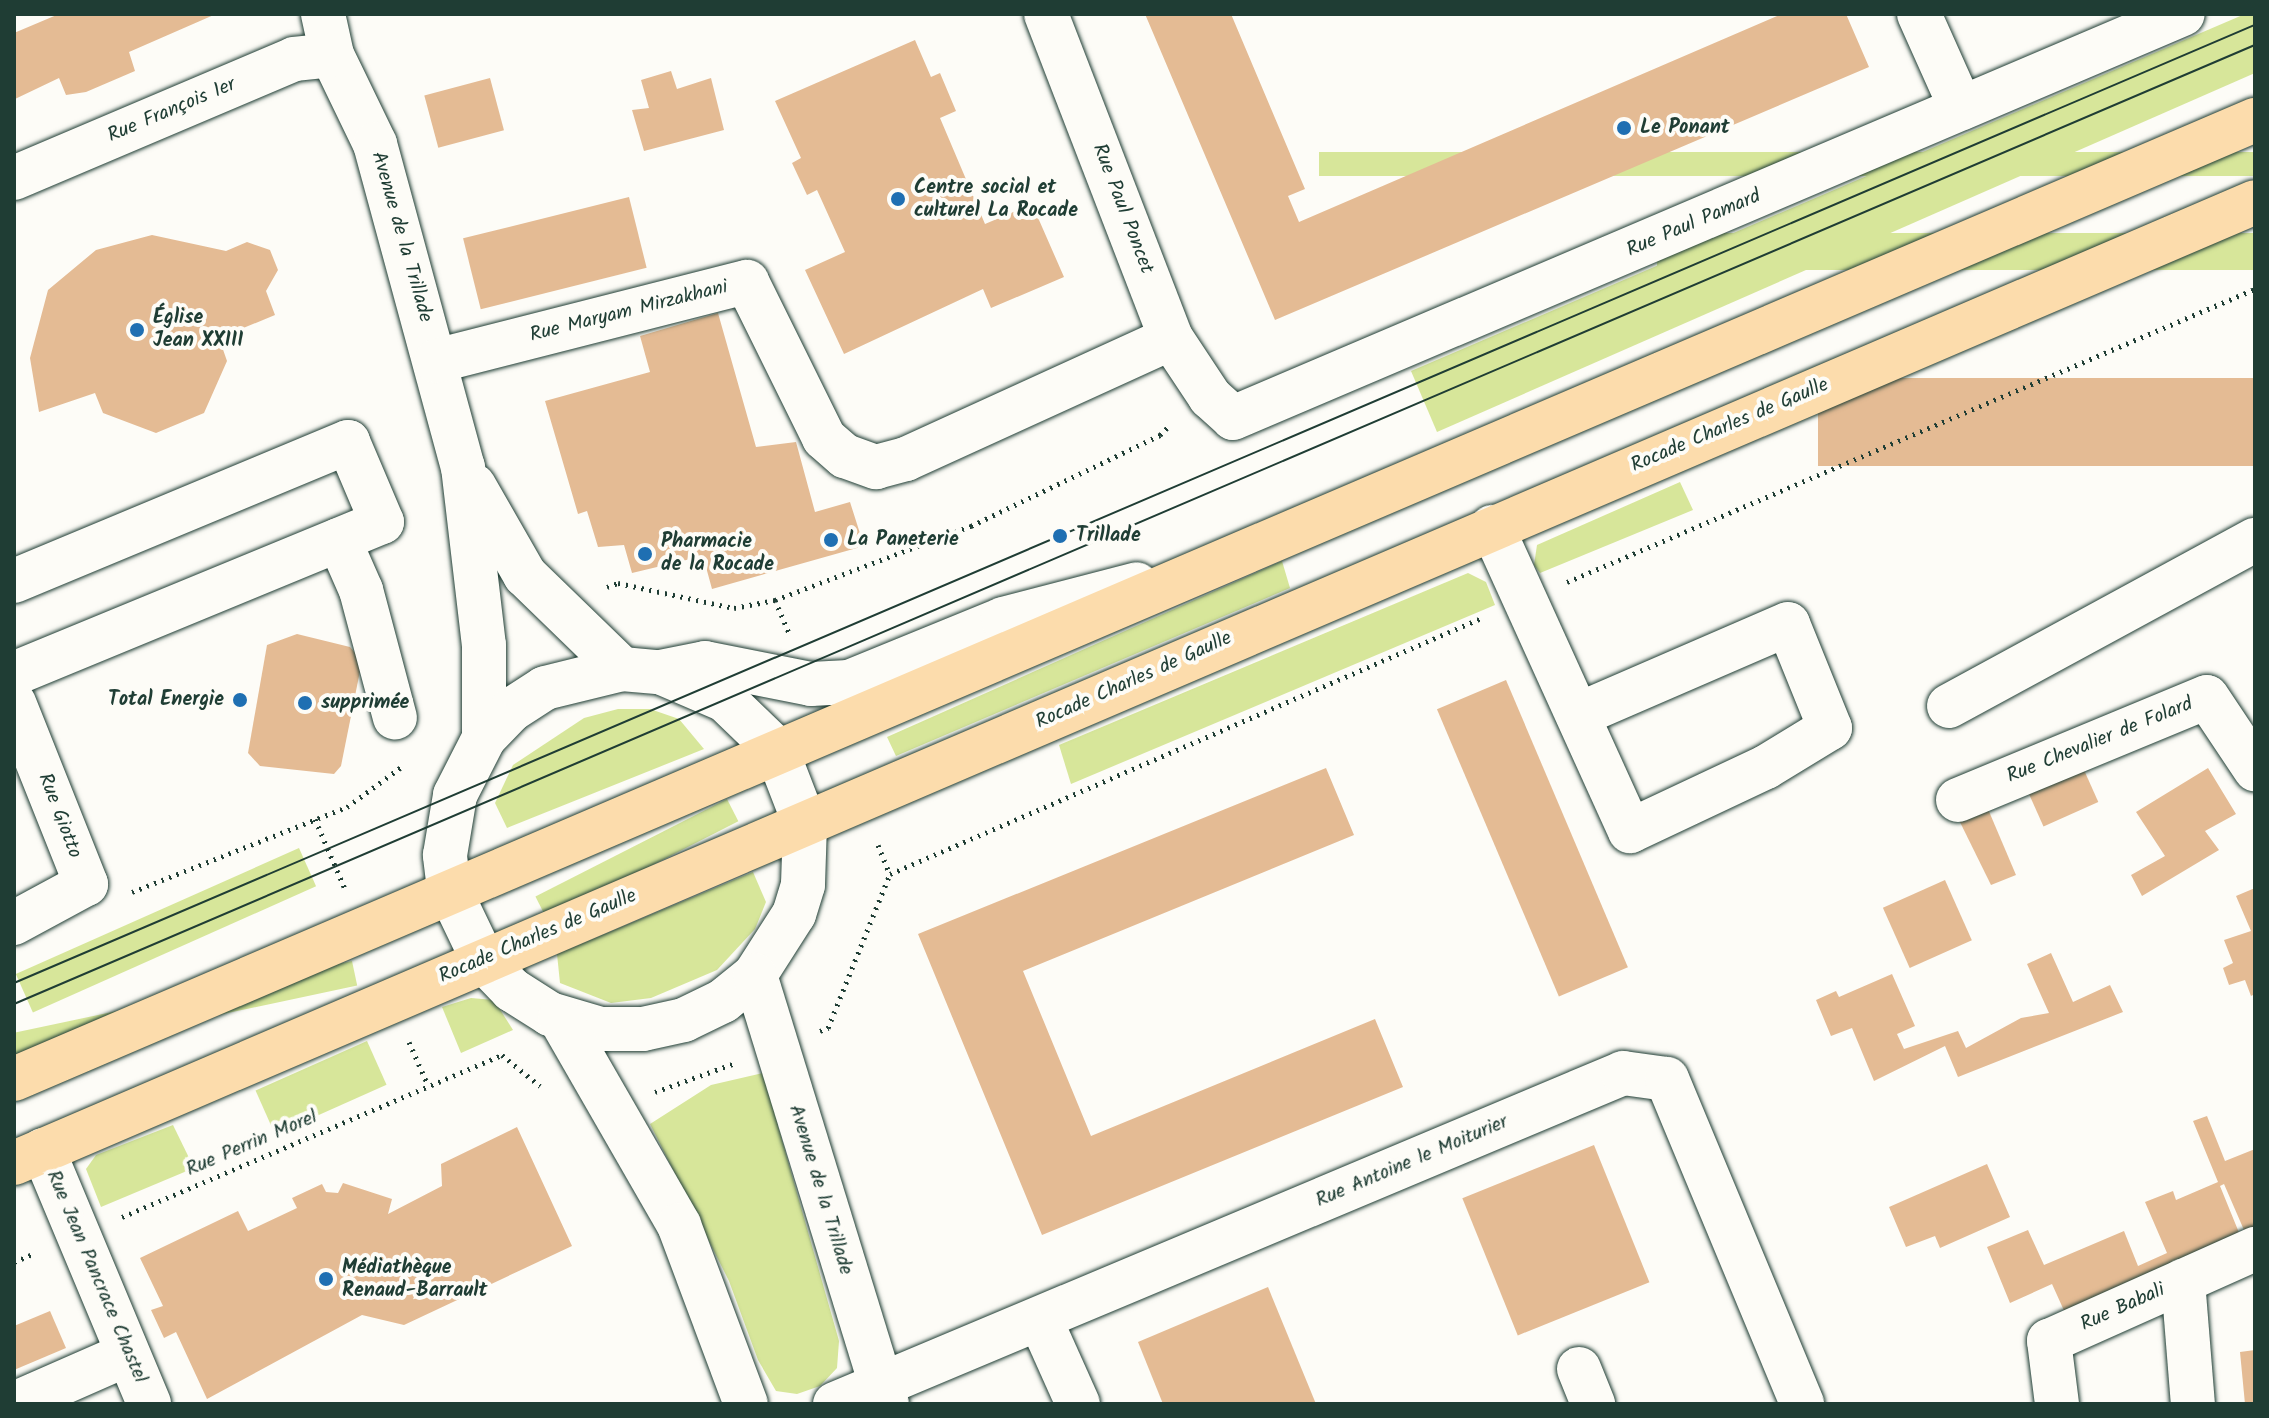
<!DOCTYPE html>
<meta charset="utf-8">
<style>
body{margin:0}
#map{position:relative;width:2269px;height:1418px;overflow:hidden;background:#fdfcf7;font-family:Kalam,sans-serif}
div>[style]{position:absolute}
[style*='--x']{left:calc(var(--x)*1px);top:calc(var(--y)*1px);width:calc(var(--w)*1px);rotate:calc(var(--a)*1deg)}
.green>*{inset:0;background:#d7e69a;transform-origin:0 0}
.building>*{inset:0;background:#e4bb94;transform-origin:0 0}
.path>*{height:5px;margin-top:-2.5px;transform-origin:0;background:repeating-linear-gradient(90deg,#1f3d34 0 2px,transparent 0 8px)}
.roads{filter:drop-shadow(0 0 2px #1f3d34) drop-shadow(0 0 2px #1f3d34)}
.minor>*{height:44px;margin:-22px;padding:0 22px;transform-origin:22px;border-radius:22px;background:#fdfcf7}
.major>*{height:44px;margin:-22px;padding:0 22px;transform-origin:22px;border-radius:22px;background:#fcdcac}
.tram>*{height:2px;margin:-1px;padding:0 1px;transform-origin:1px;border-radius:1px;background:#1f3d34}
.dots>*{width:22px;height:22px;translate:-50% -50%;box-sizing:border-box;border:4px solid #fdfcf7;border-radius:50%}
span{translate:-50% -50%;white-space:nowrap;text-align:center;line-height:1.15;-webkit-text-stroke:8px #fdfcf7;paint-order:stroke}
.street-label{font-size:20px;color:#1f3d34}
.poi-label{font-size:20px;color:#1f3d34;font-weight:700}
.left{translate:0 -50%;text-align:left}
.right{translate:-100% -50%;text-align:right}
.frame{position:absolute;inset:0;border:16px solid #1f3d34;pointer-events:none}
</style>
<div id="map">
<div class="green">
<div style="clip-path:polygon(2245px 14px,2255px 14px,2255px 73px,1437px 432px,1411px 371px)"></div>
<div style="left:2255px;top:152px;width:24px;height:936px;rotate:90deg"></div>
<div style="left:2255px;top:233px;width:37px;height:598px;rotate:90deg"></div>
<div style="clip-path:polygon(1680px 482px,1693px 510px,1540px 573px,1534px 565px,1537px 545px)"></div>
<div style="clip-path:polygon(1282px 561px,1290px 588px,896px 756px,887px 737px)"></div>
<div style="clip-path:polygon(1468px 573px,1486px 582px,1495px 605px,1071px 784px,1059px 745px)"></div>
<div style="clip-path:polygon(618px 709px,650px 709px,679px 719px,704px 749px,507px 828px,495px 803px,513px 765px,584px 718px)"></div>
<div style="left:727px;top:799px;width:25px;height:215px;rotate:63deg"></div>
<div style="left:299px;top:848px;width:42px;height:310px;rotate:66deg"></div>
<div style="clip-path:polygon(753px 872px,766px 902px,755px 929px,717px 970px,651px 998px,611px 1003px,560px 983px,557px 954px)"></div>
<div style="left:352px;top:961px;width:25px;height:367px;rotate:78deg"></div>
<div style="clip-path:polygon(471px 998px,494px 1000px,513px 1030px,461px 1053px,442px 1007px)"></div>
<div style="left:367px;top:1041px;width:48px;height:122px;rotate:66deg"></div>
<div style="clip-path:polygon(772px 1071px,778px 1126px,839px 1341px,837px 1368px,820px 1386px,797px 1394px,776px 1391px,758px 1360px,729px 1281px,650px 1124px,711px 1085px)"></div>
<div style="clip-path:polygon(173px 1125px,194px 1168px,101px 1207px,86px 1169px,96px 1155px)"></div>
</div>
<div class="building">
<div style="clip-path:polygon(59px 14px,216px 14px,129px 52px,135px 71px,86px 92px,66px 95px,59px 78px,15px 99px,14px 33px)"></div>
<div style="clip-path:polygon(1145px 14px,1231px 14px,1305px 189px,1288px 196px,1299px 222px,1782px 14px,1846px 14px,1869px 67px,1275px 320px)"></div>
<div style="clip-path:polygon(915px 40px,931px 77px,940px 73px,956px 111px,940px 118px,985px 224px,1032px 204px,1064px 277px,991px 308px,983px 289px,844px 354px,805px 270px,845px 252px,817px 190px,807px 195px,792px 163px,801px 158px,775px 101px)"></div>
<div style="clip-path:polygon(671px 71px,677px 89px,711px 78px,724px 130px,644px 151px,632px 110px,649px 108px,641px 80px)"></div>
<div style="left:490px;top:78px;width:54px;height:68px;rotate:75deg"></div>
<div style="left:629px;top:197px;width:73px;height:171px;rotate:76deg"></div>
<div style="clip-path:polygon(152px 235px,226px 251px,247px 242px,270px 250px,278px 270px,266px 291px,275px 315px,219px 338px,227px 361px,204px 413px,156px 433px,103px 413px,95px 393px,39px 412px,30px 358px,48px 290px,96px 250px)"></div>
<div style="clip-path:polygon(718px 313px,756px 447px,796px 442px,815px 512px,850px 502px,864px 546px,712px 589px,703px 556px,632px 573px,624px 545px,598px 547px,587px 511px,578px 514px,545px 401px,650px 372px,640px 336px)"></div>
<div style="left:2255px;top:378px;width:88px;height:437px;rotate:90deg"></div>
<div style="clip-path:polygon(297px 634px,350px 647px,362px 661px,341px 766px,334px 774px,260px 766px,248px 753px,267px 645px)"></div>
<div style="left:1506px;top:680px;width:312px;height:75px;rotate:67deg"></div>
<div style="left:2080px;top:761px;width:45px;height:60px;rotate:66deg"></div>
<div style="clip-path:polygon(1326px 768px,1354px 835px,1023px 971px,1091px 1136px,1375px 1019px,1403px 1087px,1042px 1235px,918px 934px)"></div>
<div style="clip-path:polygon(2208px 768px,2236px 814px,2205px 831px,2219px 850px,2142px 896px,2131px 875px,2165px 856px,2136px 812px)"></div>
<div style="clip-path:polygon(1985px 802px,2016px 875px,1991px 885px,1956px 814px)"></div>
<div style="left:1945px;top:880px;width:66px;height:68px;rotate:66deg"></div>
<div style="clip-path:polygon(2255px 888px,2255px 994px,2251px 996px,2245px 980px,2229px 985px,2223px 968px,2233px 963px,2224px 940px,2251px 931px,2236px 896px)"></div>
<div style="clip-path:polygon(2051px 953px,2073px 1002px,2110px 985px,2123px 1012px,1958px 1077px,1945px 1046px,1874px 1081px,1852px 1028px,1831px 1036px,1816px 1000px,1836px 991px,1839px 997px,1892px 974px,1915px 1026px,1897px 1034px,1904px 1049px,1958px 1031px,1966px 1048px,2021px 1018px,2049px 1013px,2027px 964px)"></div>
<div style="clip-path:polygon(2207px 1116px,2225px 1161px,2255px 1149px,2255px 1234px,2247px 1237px,2224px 1184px,2220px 1186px,2242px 1240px,2066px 1315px,2052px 1284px,2010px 1303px,1987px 1247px,2028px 1230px,2044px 1265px,2124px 1231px,2138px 1266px,2167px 1253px,2145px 1202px,2173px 1191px,2176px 1200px,2218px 1182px,2193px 1121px)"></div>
<div style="clip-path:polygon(517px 1127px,572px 1246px,404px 1325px,362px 1315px,207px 1399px,176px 1332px,164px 1338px,151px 1310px,163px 1306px,140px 1258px,238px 1211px,248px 1231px,297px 1208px,292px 1198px,322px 1184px,326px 1192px,338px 1193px,343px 1183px,392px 1199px,388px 1214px,442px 1186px,441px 1164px)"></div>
<div style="left:1594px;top:1145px;width:148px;height:142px;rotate:68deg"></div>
<div style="clip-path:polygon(1987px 1164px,2010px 1217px,1940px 1248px,1935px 1236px,1906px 1247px,1889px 1207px)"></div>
<div style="clip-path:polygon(1268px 1287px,1316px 1404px,1163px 1404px,1138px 1342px)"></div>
<div style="clip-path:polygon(50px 1311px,66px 1348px,14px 1370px,14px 1326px)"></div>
<div style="clip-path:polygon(2255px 1350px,2255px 1404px,2245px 1404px,2240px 1352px)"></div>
</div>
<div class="path">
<div style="--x:1567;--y:582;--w:748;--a:-23.07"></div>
<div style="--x:607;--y:587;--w:12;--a:-20"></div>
<div style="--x:618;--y:583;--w:119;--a:12.2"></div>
<div style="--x:734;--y:608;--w:42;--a:-11"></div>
<div style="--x:775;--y:600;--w:210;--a:-20.7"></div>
<div style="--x:971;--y:526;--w:210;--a:-25.7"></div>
<div style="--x:1160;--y:435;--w:14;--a:-45"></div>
<div style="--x:775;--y:600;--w:36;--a:67"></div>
<div style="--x:315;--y:819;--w:76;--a:66.8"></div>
<div style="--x:878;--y:845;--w:31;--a:68"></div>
<div style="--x:132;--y:892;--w:231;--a:-21.6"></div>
<div style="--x:347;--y:807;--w:71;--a:-36.4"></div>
<div style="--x:820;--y:1031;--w:9;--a:-21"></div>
<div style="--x:828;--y:1028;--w:166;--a:-68.1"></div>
<div style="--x:890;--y:874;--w:647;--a:-23.4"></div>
<div style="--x:409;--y:1042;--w:47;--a:66.2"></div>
<div style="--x:655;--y:1092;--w:85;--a:-19.9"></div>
<div style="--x:122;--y:1217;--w:413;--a:-23.1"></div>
<div style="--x:502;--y:1055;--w:49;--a:39.2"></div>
<div style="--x:14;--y:1262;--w:23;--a:-23"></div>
</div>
<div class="roads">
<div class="minor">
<div style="--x:323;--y:14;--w:42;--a:77.6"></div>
<div style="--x:332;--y:55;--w:99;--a:64.2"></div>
<div style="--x:375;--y:144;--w:335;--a:74.8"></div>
<div style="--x:463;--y:467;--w:179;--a:83.3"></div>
<div style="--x:484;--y:645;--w:93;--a:90"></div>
<div style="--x:1046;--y:14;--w:347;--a:68.9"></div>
<div style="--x:1171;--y:338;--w:71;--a:56.5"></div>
<div style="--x:1210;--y:397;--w:31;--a:42"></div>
<div style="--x:1233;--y:418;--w:1032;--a:-23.04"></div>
<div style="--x:1919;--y:14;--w:103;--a:65.9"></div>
<div style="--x:14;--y:178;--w:304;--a:-23"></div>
<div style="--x:294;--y:59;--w:38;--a:-6"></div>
<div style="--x:436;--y:361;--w:321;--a:-14.3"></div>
<div style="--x:747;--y:282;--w:174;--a:63.7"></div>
<div style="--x:824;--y:438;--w:28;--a:41"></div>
<div style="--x:845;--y:456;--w:33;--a:20"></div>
<div style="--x:876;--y:467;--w:31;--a:-15"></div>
<div style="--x:906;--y:459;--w:291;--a:-24.5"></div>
<div style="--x:474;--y:486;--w:103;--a:60.2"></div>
<div style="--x:525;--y:575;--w:135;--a:44.1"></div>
<div style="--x:1492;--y:527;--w:334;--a:65.6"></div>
<div style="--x:1630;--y:831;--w:150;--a:-25.2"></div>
<div style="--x:1766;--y:767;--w:75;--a:-31.4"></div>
<div style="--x:1830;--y:728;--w:112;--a:-112"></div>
<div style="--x:1788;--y:624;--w:229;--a:156.6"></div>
<div style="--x:339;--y:540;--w:55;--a:66.3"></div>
<div style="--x:361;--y:590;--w:132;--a:75.1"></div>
<div style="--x:14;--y:581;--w:362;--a:-22.6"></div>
<div style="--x:348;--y:442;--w:87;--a:67"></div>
<div style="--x:382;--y:522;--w:398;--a:157.6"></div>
<div style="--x:660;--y:672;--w:71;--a:23.3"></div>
<div style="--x:725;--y:700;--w:71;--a:43.9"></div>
<div style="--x:776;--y:749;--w:80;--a:68.9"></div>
<div style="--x:805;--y:824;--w:61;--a:91.9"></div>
<div style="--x:803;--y:885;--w:30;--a:107"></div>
<div style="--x:794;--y:914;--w:72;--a:122.6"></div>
<div style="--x:755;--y:975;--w:41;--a:140.9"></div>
<div style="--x:723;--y:1001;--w:43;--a:154"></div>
<div style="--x:684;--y:1020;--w:42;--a:167.6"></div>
<div style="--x:643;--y:1029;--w:42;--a:180"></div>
<div style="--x:601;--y:1029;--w:53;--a:-163.6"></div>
<div style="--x:550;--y:1014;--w:45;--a:-147.7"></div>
<div style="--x:512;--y:990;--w:42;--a:-134"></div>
<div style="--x:483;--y:960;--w:79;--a:-115.6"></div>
<div style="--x:449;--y:889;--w:34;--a:-97"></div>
<div style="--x:445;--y:855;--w:61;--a:-80.5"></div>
<div style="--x:455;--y:795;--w:64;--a:-63"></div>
<div style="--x:484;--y:738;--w:39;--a:-46"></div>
<div style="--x:511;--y:710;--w:40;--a:-32.9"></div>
<div style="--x:545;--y:688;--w:79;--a:-13.9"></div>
<div style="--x:622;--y:669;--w:38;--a:5"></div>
<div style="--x:660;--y:672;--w:46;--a:-11.3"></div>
<div style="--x:705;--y:663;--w:108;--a:11.2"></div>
<div style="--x:811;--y:684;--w:38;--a:-3"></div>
<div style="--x:849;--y:682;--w:166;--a:-22.2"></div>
<div style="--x:1003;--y:619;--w:138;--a:-14.6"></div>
<div style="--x:14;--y:703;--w:195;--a:68.3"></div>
<div style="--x:86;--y:884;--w:82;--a:151.6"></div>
<div style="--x:1949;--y:706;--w:348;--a:-28.5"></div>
<div style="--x:1958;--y:800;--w:269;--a:-22.5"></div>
<div style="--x:2207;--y:697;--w:87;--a:56.3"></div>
<div style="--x:755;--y:975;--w:449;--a:72.9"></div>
<div style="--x:560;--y:1018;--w:239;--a:60.1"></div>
<div style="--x:679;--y:1225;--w:191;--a:69.5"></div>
<div style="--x:43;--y:1150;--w:275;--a:67.3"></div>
<div style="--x:2183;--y:1281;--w:123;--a:85.4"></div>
<div style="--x:1040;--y:1319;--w:93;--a:65.9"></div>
<div style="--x:1579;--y:1369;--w:38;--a:68"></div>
<div style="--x:14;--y:1404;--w:124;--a:-23.7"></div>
<div style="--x:835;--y:1404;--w:855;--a:-22.78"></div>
<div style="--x:1623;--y:1073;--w:44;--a:7.8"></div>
<div style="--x:1667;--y:1079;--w:352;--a:67.4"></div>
<div style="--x:2057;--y:1404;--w:64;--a:-97.2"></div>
<div style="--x:2049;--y:1341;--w:226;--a:-24.1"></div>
</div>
<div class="major">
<div style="--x:14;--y:1079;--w:2438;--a:-23.17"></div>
<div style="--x:14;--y:1163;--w:2438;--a:-23.21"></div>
</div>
</div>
<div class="tram">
<div style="--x:14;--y:983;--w:2437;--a:-23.15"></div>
<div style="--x:14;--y:1004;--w:2438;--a:-23.17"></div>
</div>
<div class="dots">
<div style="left:1624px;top:128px;background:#1f6fb2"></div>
<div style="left:898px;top:199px;background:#1f6fb2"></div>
<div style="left:137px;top:330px;background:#1f6fb2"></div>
<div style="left:1060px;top:536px;background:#1f6fb2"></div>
<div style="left:831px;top:540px;background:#1f6fb2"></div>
<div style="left:645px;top:554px;background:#1f6fb2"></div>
<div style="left:240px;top:700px;background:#1f6fb2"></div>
<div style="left:305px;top:703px;background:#1f6fb2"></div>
<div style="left:326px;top:1279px;background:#1f6fb2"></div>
</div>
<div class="street-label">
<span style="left:172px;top:111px;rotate:-23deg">Rue François 1er</span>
<span style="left:1122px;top:209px;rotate:69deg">Rue Paul Poncet</span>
<span style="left:1694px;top:224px;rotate:-23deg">Rue Paul Pamard</span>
<span style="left:401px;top:237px;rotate:74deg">Avenue de la Trillade</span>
<span style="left:629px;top:312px;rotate:-14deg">Rue Maryam Mirzakhani</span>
<span style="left:1730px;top:426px;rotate:-23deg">Rocade Charles de Gaulle</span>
<span style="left:1134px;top:681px;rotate:-24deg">Rocade Charles de Gaulle</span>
<span style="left:2100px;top:741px;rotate:-22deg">Rue Chevalier de Folard</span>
<span style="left:59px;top:816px;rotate:69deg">Rue Giotto</span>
<span style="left:538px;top:937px;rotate:-23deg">Rocade Charles de Gaulle</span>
<span style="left:252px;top:1144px;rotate:-23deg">Rue Perrin Morel</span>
<span style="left:1412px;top:1162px;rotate:-23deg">Rue Antoine le Moiturier</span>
<span style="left:820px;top:1190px;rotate:73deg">Avenue de la Trillade</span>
<span style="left:96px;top:1277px;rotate:67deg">Rue Jean Pancrace Chastel</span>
<span style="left:2123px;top:1308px;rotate:-24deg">Rue Babali</span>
</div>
<div class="poi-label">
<span class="left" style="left:1640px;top:128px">Le Ponant</span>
<span class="left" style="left:914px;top:200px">Centre social et<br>culturel La Rocade</span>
<span class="left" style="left:153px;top:330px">Église<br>Jean XXIII</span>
<span class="left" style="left:1076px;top:536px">Trillade</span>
<span class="left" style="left:847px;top:540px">La Paneterie</span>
<span class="left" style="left:661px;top:554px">Pharmacie<br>de la Rocade</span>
<span class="right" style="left:224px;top:700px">Total Energie</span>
<span class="left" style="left:321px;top:703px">supprimée</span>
<span class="left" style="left:342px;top:1280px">Médiathèque<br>Renaud-Barrault</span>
</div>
<div class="frame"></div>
</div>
